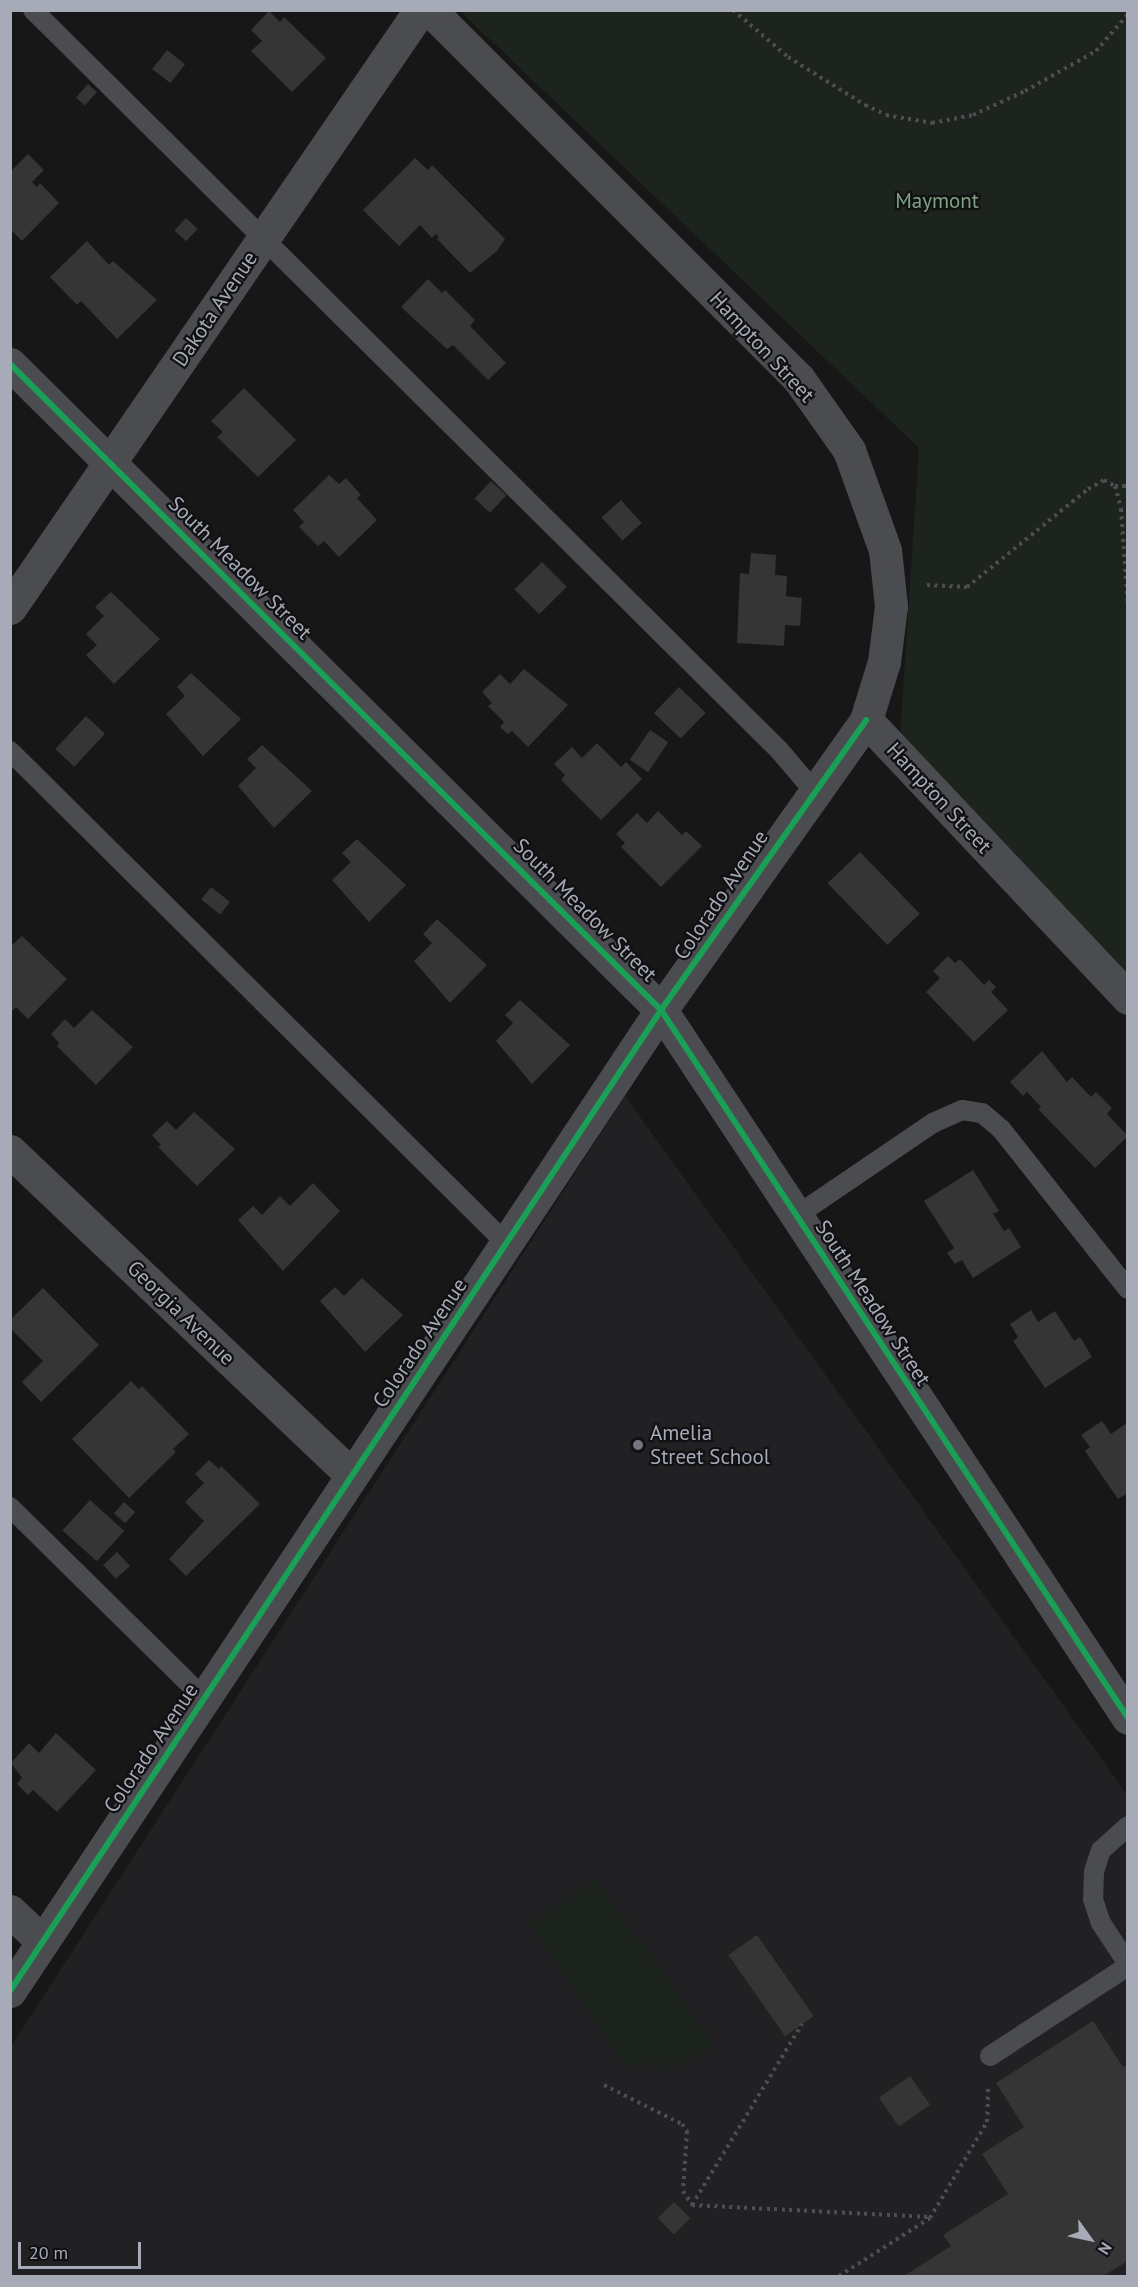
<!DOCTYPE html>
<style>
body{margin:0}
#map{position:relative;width:1138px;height:2287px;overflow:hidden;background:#171717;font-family:"PT Sans",sans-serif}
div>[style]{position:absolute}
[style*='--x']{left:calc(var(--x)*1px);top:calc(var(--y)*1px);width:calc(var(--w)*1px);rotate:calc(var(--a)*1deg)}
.built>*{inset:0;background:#212123}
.green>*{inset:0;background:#1d241e}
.building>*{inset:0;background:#353536;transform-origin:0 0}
.path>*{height:4px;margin-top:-2px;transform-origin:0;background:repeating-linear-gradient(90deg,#4d4d52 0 3px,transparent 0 7.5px)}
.service>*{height:20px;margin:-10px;padding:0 10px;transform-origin:10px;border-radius:10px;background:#4b4c50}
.minor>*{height:33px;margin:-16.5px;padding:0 16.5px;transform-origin:16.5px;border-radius:16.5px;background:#4b4c50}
.tertiary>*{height:33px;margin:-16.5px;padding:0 16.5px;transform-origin:16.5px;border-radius:16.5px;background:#4b4c50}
.cycleway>*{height:6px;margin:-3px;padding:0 3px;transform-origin:3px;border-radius:3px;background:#1a9f57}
.dots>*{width:16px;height:16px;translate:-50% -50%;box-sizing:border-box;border:3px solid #111113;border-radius:50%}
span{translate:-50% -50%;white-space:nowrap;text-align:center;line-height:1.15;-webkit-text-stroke:4.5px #111113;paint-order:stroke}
.park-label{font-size:21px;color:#7ea484}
.street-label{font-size:21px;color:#a7abb8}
.poi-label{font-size:21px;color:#a7abb8}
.left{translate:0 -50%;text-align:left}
.frame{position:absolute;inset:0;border:12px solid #a7abb8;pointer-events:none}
.north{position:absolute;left:1060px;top:2209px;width:60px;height:60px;-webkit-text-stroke:4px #111113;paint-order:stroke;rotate:123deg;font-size:16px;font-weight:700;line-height:24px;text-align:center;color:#a7abb8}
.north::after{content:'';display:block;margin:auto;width:21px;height:27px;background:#a7abb8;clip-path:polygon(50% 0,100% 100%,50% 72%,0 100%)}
.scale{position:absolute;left:18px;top:2242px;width:123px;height:27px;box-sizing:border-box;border:3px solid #a7abb8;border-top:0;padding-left:8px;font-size:18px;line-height:21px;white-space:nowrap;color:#a7abb8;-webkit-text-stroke:4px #111113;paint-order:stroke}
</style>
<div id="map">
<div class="built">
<div style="clip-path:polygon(625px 1096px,1127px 1794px,1127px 2276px,11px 2276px,10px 2048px)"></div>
</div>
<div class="green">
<div style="clip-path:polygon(460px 11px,1127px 11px,1127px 993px,899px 752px,919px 448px)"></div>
<div style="clip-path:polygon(596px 1880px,712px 2041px,705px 2052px,675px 2069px,665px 2070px,659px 2060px,640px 2067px,625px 2065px,530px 1923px)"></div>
</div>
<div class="building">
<div style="clip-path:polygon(269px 11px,280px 22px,284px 17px,326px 58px,292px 92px,251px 51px,262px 41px,251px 30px)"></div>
<div style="left:167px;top:50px;width:23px;height:24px;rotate:38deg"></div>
<div style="left:88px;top:84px;width:12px;height:18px;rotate:42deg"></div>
<div style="clip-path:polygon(28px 154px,44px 170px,32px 182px,37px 187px,40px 183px,59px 203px,22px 241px,10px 229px,10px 172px)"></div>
<div style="clip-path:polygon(415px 158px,428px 170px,432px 165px,505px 239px,497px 251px,470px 273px,437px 239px,439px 237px,436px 234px,432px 238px,420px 225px,399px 246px,363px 210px)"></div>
<div style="left:186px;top:218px;width:16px;height:17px;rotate:43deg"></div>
<div style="clip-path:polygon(87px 241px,109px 265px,113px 261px,157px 300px,117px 339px,81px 301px,77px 305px,50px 277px)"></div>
<div style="clip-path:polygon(428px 279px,442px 293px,445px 290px,475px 320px,470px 326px,506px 363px,488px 380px,453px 345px,447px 349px,401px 307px)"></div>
<div style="clip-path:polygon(244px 388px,296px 440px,258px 477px,217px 437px,223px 432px,211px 421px)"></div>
<div style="clip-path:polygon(329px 475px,339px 484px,346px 478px,361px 495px,357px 498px,377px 520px,339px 557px,324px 541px,318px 546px,299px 527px,304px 522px,293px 510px)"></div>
<div style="left:491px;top:481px;width:21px;height:24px;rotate:43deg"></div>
<div style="left:621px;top:500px;width:31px;height:26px;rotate:48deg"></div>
<div style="clip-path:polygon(751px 553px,776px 555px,775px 575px,787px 576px,786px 596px,802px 598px,800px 626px,785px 625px,784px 646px,737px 643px,740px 573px,749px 574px)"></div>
<div style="left:542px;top:562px;width:35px;height:39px;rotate:45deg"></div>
<div style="clip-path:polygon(111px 592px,160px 639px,114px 684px,86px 655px,97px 645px,86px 634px,104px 616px,95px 607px)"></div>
<div style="clip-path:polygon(524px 669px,568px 705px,528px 747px,512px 731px,508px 734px,500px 727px,504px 722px,488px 706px,492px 703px,482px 692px,500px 674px,510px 684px)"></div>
<div style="clip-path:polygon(191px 673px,241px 719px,203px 756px,166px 714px,185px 696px,177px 687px)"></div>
<div style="left:679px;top:687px;width:37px;height:36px;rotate:44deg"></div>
<div style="left:86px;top:716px;width:26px;height:45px;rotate:43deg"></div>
<div style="left:650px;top:730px;width:22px;height:36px;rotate:34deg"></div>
<div style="clip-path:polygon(597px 743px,621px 767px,626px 762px,642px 779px,601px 820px,561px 780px,565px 775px,554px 764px,572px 747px,582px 758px)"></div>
<div style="clip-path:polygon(262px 745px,312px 791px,274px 828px,238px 786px,256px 768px,247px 759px)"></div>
<div style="clip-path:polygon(658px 811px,682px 835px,686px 831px,702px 846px,661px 887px,621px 847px,625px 843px,616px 834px,637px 813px,647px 823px)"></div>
<div style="clip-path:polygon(357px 839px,406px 885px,369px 922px,332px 880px,351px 862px,342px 853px)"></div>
<div style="left:860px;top:852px;width:86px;height:45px;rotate:46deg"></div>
<div style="left:211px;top:887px;width:24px;height:16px;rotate:38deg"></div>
<div style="clip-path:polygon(437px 919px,487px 965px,450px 1003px,414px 961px,432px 943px,423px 934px)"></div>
<div style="clip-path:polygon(22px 936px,67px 979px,28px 1019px,16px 1007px,10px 1013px,10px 947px)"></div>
<div style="clip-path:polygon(948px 956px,955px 963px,960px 959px,984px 985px,989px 980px,996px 987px,991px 992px,1008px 1010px,974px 1042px,926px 992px,940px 978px,933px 971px)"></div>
<div style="clip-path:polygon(520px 1000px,570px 1045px,532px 1084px,496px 1041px,513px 1023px,505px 1015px)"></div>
<div style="clip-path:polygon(92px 1010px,133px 1047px,96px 1085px,57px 1046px,59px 1043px,51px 1034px,65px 1019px,74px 1028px)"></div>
<div style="clip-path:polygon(1042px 1051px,1067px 1082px,1072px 1077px,1091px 1097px,1096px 1092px,1112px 1108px,1107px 1114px,1128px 1136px,1095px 1168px,1038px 1109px,1041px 1107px,1027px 1092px,1023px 1096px,1010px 1082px)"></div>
<div style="clip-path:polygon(194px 1112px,235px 1149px,197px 1186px,158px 1147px,161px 1145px,152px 1135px,167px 1121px,176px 1130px)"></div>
<div style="clip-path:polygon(973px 1170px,999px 1211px,993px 1214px,1004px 1231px,1009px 1228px,1021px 1247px,973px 1278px,962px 1260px,955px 1264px,947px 1253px,954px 1248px,924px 1201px)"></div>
<div style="clip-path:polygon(313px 1183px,340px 1211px,283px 1271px,238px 1220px,253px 1206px,262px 1215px,280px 1196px,290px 1206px)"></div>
<div style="clip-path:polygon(362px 1278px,403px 1315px,365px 1352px,320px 1301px,335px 1287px,344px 1296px)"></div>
<div style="clip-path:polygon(43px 1288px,99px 1345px,41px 1402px,22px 1382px,43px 1361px,10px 1328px,10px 1320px)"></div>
<div style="clip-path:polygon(1031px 1310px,1038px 1322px,1055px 1311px,1074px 1341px,1080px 1337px,1092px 1357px,1045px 1388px,1013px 1341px,1018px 1337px,1010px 1324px)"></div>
<div style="clip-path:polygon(131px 1381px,139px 1389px,142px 1386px,189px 1434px,173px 1449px,176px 1452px,129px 1498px,72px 1439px)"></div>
<div style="clip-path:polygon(1102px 1421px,1111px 1434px,1128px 1422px,1128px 1493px,1118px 1499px,1085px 1451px,1090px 1447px,1081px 1435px)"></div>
<div style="clip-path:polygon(209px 1460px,219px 1469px,221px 1466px,260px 1504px,186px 1576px,169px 1559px,204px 1521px,185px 1502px,204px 1483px,195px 1474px)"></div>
<div style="left:90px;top:1500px;width:46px;height:41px;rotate:42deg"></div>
<div style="left:124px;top:1502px;width:15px;height:15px;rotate:42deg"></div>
<div style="left:117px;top:1552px;width:19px;height:19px;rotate:47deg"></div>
<div style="clip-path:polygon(56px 1733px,96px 1770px,57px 1812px,33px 1790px,28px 1795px,17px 1784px,22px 1778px,11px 1763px,29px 1743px,39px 1753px)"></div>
<div style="left:757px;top:1935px;width:99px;height:35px;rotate:55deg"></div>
<div style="clip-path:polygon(1093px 2021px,1123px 2067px,1128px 2064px,1128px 2261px,1103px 2276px,904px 2276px,951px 2246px,943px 2235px,1008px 2194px,982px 2154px,1024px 2127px,996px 2083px)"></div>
<div style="left:910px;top:2076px;width:35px;height:38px;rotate:55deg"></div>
<div style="left:674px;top:2202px;width:23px;height:23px;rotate:45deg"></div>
</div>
<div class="path">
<div style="--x:733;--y:10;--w:72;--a:40.5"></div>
<div style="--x:788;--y:57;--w:91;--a:31.9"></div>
<div style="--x:865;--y:105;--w:23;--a:25"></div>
<div style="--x:886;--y:115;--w:47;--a:9.9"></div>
<div style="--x:932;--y:123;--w:42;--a:-11"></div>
<div style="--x:973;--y:115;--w:57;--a:-24.8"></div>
<div style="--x:1025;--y:91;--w:81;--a:-29.4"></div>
<div style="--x:1096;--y:51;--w:49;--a:-49.1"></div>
<div style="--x:1115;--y:486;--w:24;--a:75"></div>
<div style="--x:1121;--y:509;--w:97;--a:85.9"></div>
<div style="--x:927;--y:585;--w:40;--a:2.9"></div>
<div style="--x:967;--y:587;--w:156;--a:-39"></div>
<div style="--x:1088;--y:489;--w:18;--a:-29"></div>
<div style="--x:1104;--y:480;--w:13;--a:29"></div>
<div style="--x:1115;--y:486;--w:13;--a:0"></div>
<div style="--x:604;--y:2085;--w:87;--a:26.6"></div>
<div style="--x:682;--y:2124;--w:9;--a:54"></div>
<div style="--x:687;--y:2131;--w:60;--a:93.8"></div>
<div style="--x:683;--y:2191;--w:17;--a:57"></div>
<div style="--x:692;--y:2205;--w:238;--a:2.9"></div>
<div style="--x:692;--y:2205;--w:212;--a:-58.7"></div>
<div style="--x:839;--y:2276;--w:108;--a:-32.5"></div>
<div style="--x:930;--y:2218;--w:112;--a:-59.3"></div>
<div style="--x:987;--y:2122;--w:37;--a:-88"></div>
</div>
<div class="service">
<div style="--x:33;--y:10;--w:1051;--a:44.77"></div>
<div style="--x:779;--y:750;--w:52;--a:49.6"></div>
<div style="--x:10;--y:751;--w:699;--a:44.77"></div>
<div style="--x:796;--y:1216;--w:166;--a:-34.2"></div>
<div style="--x:933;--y:1123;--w:32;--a:-24"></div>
<div style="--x:962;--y:1110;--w:20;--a:9"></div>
<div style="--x:982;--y:1113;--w:25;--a:40"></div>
<div style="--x:1001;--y:1129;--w:204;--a:51.6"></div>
<div style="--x:10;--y:1507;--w:272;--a:44.6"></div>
<div style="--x:1128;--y:1826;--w:36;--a:138"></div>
<div style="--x:1101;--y:1850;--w:23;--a:108"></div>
<div style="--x:1094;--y:1872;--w:27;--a:92"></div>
<div style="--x:1093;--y:1899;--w:25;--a:72"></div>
<div style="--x:1101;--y:1923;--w:49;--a:56.6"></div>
<div style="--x:990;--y:2056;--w:165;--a:-33.1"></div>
</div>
<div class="minor">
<div style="--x:10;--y:364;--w:917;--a:44.78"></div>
<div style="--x:661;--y:1010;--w:355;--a:-54.7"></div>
<div style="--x:866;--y:720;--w:61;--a:-72.8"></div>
<div style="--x:884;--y:662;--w:56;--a:-82.9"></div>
<div style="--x:891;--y:606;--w:56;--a:-96.1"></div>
<div style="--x:885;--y:550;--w:106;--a:-109.8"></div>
<div style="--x:849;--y:450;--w:87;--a:-125.2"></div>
<div style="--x:799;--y:379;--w:522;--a:-135"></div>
<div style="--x:10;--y:608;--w:725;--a:-55.56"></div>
<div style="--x:866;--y:720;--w:382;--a:46.7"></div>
<div style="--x:10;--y:1151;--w:470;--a:43.5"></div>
<div style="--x:10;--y:1911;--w:45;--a:43.2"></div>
</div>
<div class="tertiary">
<div style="--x:10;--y:1991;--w:1177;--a:-56.43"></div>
<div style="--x:661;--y:1010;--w:848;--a:56.59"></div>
</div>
<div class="cycleway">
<div style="--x:10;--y:364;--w:917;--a:44.78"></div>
<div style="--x:661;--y:1010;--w:848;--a:56.59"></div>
<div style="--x:10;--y:1991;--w:1177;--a:-56.43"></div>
<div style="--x:661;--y:1010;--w:355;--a:-54.7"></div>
</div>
<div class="dots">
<div style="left:638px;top:1445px;background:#757780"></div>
</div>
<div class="park-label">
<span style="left:937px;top:201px">Maymont</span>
</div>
<div class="street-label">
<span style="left:215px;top:309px;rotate:-56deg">Dakota Avenue</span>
<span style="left:762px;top:347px;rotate:47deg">Hampton Street</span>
<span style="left:240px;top:568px;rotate:45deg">South Meadow Street</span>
<span style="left:939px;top:798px;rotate:47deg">Hampton Street</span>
<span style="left:721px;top:895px;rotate:-56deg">Colorado Avenue</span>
<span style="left:585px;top:910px;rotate:45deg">South Meadow Street</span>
<span style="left:873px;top:1303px;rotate:57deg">South Meadow Street</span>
<span style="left:181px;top:1313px;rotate:44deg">Georgia Avenue</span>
<span style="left:420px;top:1343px;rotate:-56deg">Colorado Avenue</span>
<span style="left:151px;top:1748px;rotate:-56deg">Colorado Avenue</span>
</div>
<div class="poi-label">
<span class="left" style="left:650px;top:1445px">Amelia<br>Street School</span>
</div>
<div class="frame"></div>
<div class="north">N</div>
<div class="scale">20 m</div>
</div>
